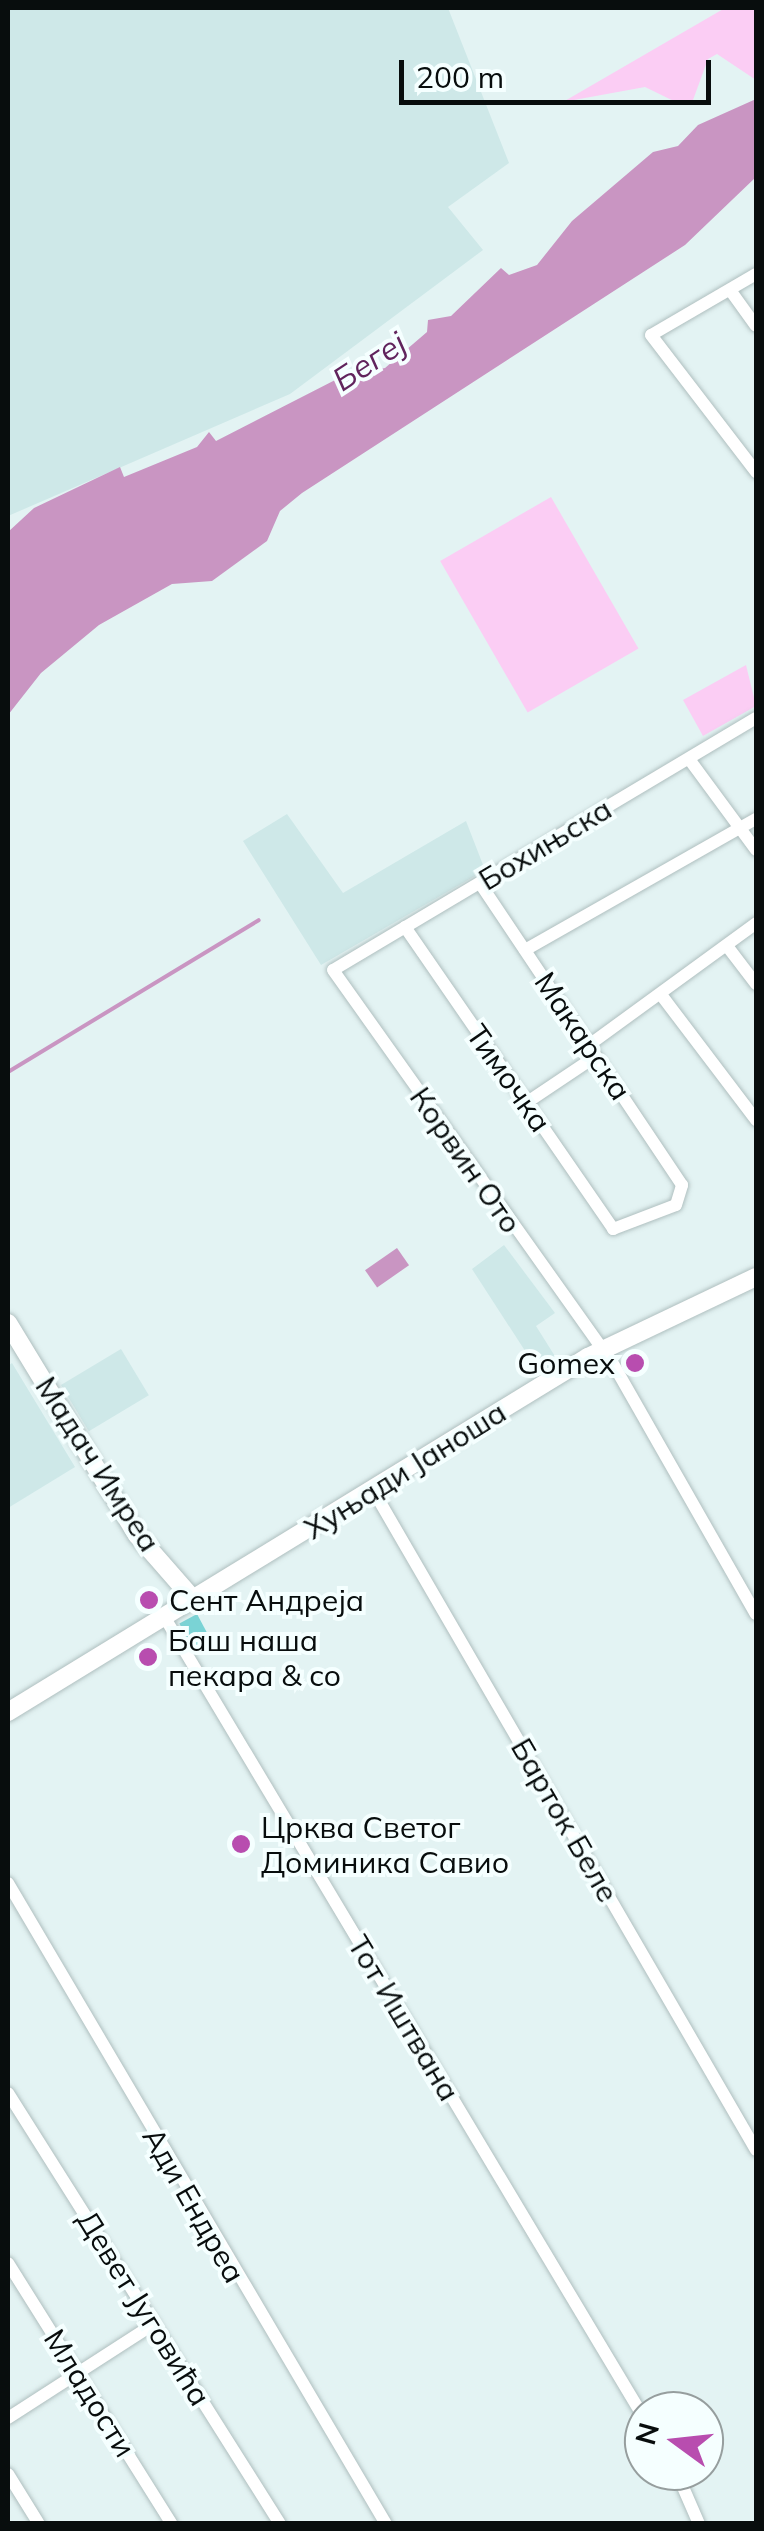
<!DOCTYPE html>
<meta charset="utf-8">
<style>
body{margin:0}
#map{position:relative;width:764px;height:2531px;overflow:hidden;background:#e3f3f3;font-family:Mulish,sans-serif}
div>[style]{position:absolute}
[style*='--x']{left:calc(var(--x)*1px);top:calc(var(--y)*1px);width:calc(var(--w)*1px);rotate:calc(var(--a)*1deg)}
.built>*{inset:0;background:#cee8e8;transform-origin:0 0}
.green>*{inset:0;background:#fbcdf4;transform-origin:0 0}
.water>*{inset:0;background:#c995c2;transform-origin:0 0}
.stream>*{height:4px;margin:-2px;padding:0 2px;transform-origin:2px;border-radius:2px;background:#c995c2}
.building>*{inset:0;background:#7ad3d5;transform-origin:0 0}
.roads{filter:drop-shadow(0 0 2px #afbfbf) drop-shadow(0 0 2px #afbfbf)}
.street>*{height:12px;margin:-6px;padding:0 6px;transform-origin:6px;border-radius:6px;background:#fff}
.secondary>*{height:18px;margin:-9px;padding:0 9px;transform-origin:9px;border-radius:9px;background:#fff}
.dots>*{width:28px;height:28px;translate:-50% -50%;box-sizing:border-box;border:5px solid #f5ffff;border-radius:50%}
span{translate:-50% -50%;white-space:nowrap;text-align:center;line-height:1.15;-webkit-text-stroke:8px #f5ffff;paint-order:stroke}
.street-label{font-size:30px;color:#080d0d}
.poi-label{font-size:30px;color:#080d0d}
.right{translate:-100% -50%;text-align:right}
.left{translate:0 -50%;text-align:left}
.water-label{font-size:32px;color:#61245d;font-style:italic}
.frame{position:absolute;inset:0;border:10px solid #080d0d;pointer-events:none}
.north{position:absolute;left:624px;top:2391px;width:100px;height:100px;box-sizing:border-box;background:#f5ffff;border:2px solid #969e9e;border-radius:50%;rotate:285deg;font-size:28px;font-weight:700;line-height:40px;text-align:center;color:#080d0d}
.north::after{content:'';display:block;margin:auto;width:35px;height:45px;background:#b84daf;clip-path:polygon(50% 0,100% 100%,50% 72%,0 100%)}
.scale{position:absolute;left:399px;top:60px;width:312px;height:45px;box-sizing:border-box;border:5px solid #080d0d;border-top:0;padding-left:12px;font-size:30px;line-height:35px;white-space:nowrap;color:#080d0d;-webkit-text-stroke:8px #f5ffff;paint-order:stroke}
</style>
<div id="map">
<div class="built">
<div style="clip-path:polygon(8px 8px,448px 8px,509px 163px,448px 207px,483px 250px,290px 394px,8px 516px)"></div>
<div style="clip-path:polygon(287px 814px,343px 893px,466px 821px,485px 870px,321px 965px,243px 841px)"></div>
<div style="clip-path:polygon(504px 1245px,555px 1313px,536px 1326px,558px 1361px,540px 1374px,472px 1269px)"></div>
<div style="left:121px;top:1349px;width:54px;height:70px;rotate:59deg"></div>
<div style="clip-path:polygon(12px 1363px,75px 1467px,8px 1508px,8px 1366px)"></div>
</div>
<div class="green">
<div style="clip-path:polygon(725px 8px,756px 8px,756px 80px,717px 54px,708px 59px,693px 100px,682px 105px,645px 87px,563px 102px)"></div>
<div style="left:551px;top:497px;width:175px;height:128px;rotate:60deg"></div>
<div style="clip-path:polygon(746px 665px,756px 706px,703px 736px,683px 700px)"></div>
</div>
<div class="water">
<div style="clip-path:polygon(756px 99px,756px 177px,685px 245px,302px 493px,280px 511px,267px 541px,212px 581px,172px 584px,99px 625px,41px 673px,8px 715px,8px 532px,34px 508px,120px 467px,124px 477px,197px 447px,209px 432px,216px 441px,341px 377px,385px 368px,427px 332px,428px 320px,451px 316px,501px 268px,509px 275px,537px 265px,572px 221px,653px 152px,678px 146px,698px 125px)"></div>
<div style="left:397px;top:1248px;width:21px;height:39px;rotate:55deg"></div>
</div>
<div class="stream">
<div style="--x:8;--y:1072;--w:293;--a:-31.2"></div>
</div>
<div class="building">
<div style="left:197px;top:1614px;width:27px;height:20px;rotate:62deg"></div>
</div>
<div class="roads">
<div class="street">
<div style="--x:756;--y:274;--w:121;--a:149.8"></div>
<div style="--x:651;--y:335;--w:173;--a:52.5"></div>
<div style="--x:730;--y:290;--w:44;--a:54.2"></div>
<div style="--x:756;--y:718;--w:492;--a:149.2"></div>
<div style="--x:333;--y:970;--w:481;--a:54.6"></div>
<div style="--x:612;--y:1362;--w:290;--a:60.3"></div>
<div style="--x:689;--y:759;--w:113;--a:53.6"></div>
<div style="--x:405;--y:927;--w:367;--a:55.4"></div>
<div style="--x:613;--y:1229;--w:67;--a:-20.9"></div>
<div style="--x:676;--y:1205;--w:21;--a:-73"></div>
<div style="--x:682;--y:1185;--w:363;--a:-123.8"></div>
<div style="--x:727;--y:946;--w:48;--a:52.7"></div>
<div style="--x:525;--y:950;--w:266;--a:-29.6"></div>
<div style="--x:662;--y:996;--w:156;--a:52.8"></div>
<div style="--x:589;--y:1045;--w:207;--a:-36.1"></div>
<div style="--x:526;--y:1103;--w:84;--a:-33.9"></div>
<div style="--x:373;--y:1490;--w:763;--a:59.87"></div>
<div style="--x:165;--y:1618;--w:932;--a:59.09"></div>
<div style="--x:8;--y:1883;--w:744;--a:59.47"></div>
<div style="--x:8;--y:2093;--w:510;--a:57.74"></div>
<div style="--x:8;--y:2263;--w:308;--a:57.9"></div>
<div style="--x:8;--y:2418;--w:174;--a:-32.8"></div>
<div style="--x:676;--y:2471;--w:58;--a:66.5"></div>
<div style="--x:8;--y:2474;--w:59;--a:58.2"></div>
</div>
<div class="secondary">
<div style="--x:8;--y:1323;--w:248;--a:58.7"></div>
<div style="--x:137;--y:1535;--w:86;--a:48.8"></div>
<div style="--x:8;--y:1712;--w:680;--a:-31.47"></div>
<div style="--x:588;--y:1357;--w:186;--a:-25.5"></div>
</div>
</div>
<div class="dots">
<div style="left:635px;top:1363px;background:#b84daf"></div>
<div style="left:149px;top:1600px;background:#b84daf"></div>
<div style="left:148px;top:1657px;background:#b84daf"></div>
<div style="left:241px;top:1844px;background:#b84daf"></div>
</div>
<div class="street-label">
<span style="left:545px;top:844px;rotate:-31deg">Бохињска</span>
<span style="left:583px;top:1036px;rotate:56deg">Макарска</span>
<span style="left:509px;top:1078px;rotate:55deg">Тимочка</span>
<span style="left:466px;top:1160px;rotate:55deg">Корвин Ото</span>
<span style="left:98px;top:1464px;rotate:57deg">Мадач Имреа</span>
<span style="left:405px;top:1470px;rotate:-32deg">Хуњади Јаноша</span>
<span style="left:565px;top:1820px;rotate:60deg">Барток Беле</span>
<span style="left:404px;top:2018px;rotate:59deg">Тот Иштвана</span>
<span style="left:194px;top:2205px;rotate:60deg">Ади Ендреа</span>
<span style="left:144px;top:2308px;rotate:58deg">Девет Југовића</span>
<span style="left:90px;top:2393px;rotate:58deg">Младости</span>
</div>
<div class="poi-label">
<span class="right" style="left:615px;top:1363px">Gomex</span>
<span class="left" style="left:169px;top:1600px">Сент Андреја</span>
<span class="left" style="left:168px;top:1657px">Баш наша<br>пекара &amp; co</span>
<span class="left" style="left:261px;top:1844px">Црква Светог<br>Доминика Савио</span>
</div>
<div class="water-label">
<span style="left:369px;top:361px;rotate:-33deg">Бегеј</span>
</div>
<div class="frame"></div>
<div class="north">N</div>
<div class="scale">200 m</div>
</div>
